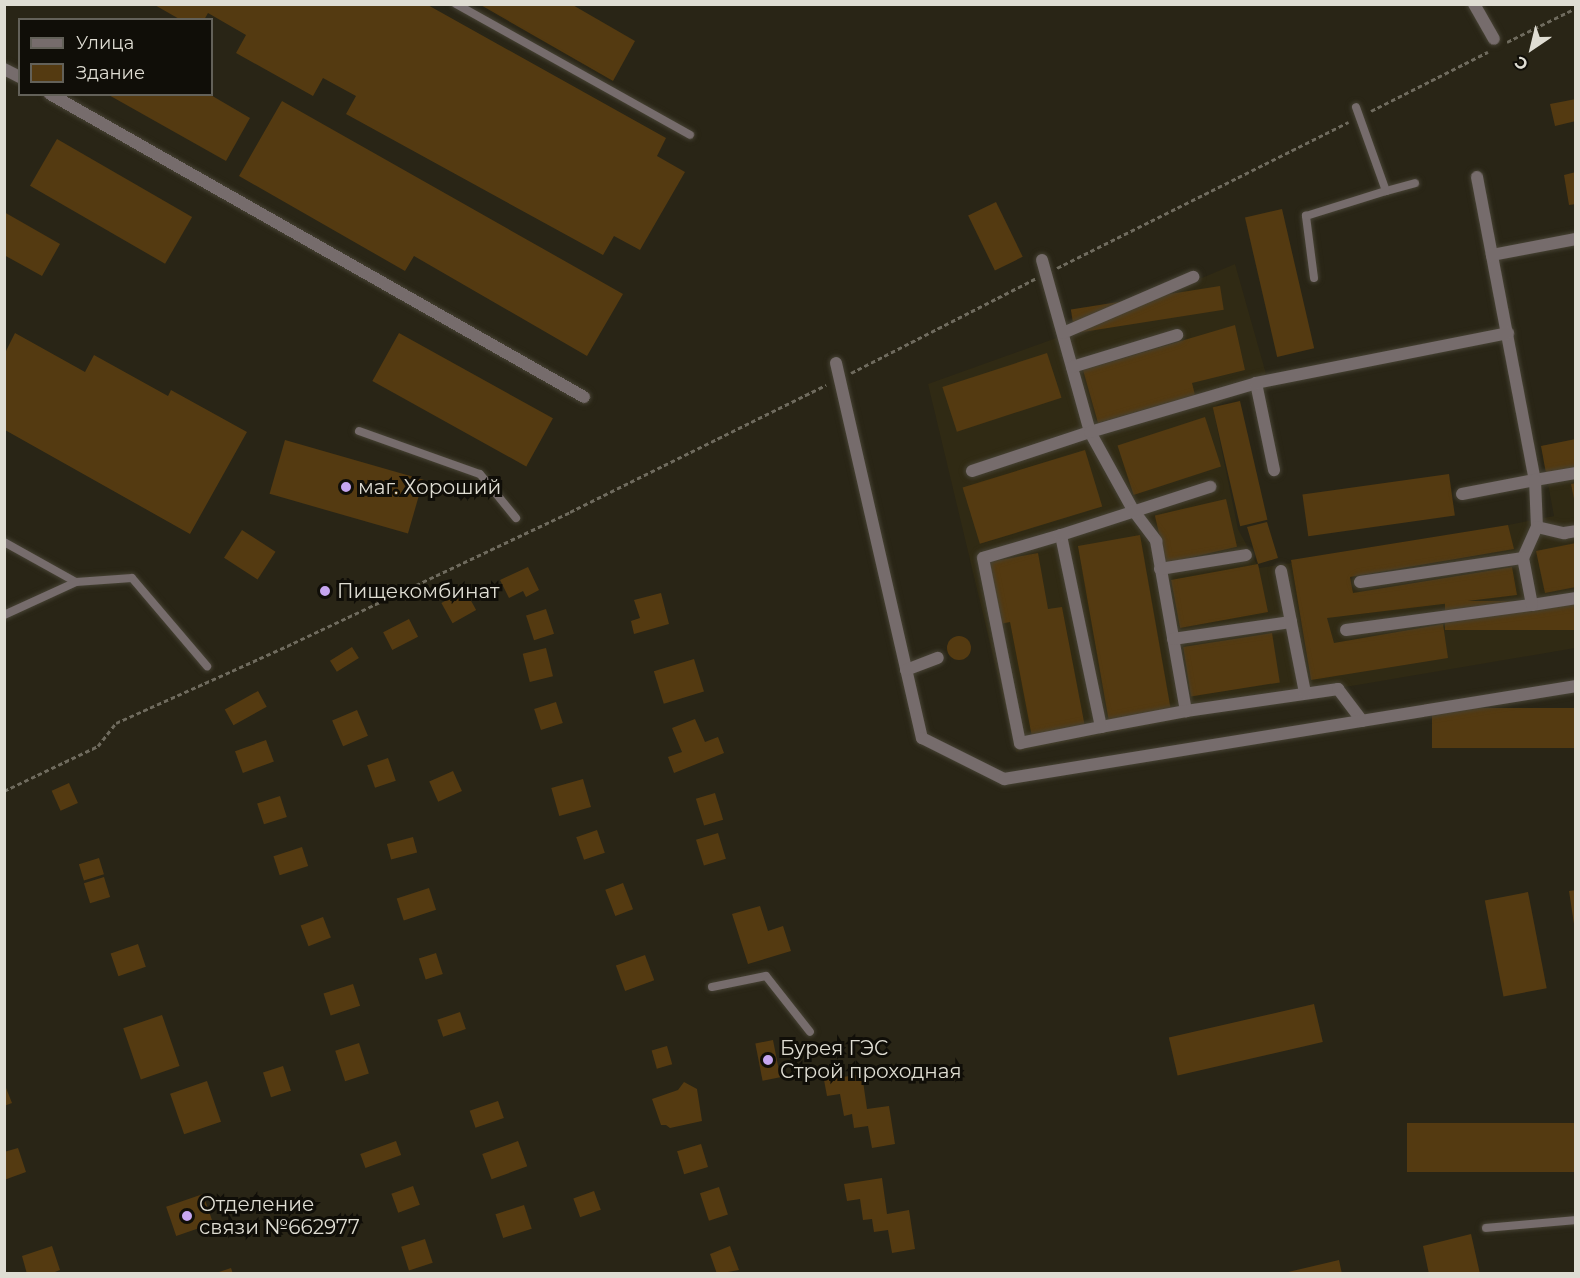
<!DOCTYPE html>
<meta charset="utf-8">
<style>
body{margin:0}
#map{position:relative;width:1580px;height:1278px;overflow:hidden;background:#292516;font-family:Montserrat,sans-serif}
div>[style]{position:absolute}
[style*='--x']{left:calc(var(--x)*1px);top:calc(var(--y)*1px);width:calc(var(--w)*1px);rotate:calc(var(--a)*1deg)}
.built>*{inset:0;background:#302a14}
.building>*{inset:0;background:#543a11;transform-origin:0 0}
.round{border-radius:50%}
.path>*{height:3px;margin-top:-1.5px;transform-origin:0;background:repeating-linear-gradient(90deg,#6f6b5e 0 4.5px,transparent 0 7.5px)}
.roads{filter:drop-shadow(0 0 2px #464234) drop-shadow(0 0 2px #464234)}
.lane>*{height:8px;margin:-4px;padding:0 4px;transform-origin:4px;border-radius:4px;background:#766c6c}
.street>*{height:12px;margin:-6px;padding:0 6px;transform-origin:6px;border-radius:6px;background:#766c6c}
.dots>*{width:16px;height:16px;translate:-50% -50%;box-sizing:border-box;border:3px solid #100e08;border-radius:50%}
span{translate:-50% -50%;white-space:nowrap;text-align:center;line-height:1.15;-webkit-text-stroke:6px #100e08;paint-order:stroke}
.poi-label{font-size:20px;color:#dfddd3}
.left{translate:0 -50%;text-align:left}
.frame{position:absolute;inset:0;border:6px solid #dfddd3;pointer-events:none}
.legend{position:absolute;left:18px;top:18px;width:195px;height:78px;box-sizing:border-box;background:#100e08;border:2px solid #636159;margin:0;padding:8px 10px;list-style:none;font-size:18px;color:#dfddd3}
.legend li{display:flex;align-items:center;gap:12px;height:30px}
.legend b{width:30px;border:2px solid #636159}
.north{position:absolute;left:1502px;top:18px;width:60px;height:60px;-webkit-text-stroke:4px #100e08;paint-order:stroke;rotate:215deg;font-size:16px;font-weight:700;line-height:24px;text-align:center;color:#dfddd3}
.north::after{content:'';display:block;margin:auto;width:21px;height:27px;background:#dfddd3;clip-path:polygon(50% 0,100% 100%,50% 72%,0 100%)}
</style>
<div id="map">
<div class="built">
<div style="clip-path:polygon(1235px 264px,1266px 374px,1213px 408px,1238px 529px,1259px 568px,1390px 548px,1554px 516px,1541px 446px,1575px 439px,1575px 648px,1316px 692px,1016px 752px,928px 384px,1076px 331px)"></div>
</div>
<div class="building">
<div style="clip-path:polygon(153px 4px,426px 4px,666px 138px,657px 156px,685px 172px,640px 250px,614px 236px,603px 255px,346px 114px,356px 96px,323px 78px,313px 96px,236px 53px,246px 35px,208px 13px,204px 20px,181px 20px)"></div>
<div style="clip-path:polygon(479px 4px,571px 4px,635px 41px,613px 81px)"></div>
<div style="clip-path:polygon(107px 94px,209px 94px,250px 118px,226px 161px)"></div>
<div style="clip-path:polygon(1576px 99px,1576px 121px,1555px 126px,1550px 104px)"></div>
<div style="clip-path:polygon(282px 101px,623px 294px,587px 356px,414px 256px,405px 271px,239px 176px)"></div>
<div style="left:57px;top:139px;width:156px;height:54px;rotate:30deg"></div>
<div style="clip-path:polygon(1576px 172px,1576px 204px,1569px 205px,1564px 175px)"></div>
<div style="left:996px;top:202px;width:61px;height:31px;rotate:64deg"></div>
<div style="left:1282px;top:209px;width:143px;height:38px;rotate:77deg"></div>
<div style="clip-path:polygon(4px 212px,60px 244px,42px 276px,4px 255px)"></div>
<div style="left:1220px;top:286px;width:24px;height:151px;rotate:81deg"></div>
<div style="clip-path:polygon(1235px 325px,1245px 370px,1192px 383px,1195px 395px,1098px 423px,1083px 370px)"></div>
<div style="clip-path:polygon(15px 333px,85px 372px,94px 355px,168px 396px,171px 390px,247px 432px,190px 534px,5px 430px,5px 353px)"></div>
<div style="left:399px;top:333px;width:176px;height:55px;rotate:29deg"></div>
<div style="left:1047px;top:353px;width:47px;height:110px;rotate:72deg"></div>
<div style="left:1240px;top:401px;width:122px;height:28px;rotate:77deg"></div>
<div style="left:1205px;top:417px;width:52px;height:92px;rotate:72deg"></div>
<div style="clip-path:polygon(1576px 439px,1576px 467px,1546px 473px,1541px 446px)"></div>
<div style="left:285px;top:440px;width:144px;height:56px;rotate:16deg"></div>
<div style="left:1085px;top:450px;width:59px;height:128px;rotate:73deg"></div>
<div style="left:1449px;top:474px;width:42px;height:148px;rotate:82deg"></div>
<div style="clip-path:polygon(1576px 483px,1576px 498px,1574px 499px,1571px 484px)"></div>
<div style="left:1226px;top:499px;width:49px;height:73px;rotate:77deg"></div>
<div style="clip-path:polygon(1267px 522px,1278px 558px,1258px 564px,1268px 612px,1180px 628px,1171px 580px,1258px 564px,1247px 527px)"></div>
<div style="clip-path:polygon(1508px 525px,1514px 549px,1350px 577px,1353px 593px,1512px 567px,1517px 595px,1327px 618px,1334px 643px,1443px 624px,1448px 658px,1311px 680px,1291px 560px)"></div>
<div style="left:242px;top:530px;width:40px;height:33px;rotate:33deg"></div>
<div style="left:1140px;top:535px;width:177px;height:63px;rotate:80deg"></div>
<div style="clip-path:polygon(1576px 543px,1576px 587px,1545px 593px,1536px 551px)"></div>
<div style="clip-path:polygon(1038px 553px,1048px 609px,1062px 607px,1085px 727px,1032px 737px,1010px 622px,1000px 624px,989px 562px)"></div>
<div style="clip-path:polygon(528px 567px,539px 590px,526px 597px,523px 591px,509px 598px,500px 580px)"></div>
<div style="left:465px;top:590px;width:23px;height:27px;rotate:61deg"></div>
<div style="clip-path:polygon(661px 593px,669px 624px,634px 634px,631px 621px,640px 618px,634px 600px)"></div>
<div style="left:1576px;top:601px;width:29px;height:131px;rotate:90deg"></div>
<div style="left:546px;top:609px;width:26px;height:21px;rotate:72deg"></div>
<div style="left:409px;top:619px;width:20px;height:29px;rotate:63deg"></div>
<div style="left:1272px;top:633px;width:50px;height:90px;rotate:81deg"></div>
<div class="round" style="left:947px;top:636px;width:24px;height:24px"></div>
<div style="left:352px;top:647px;width:13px;height:26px;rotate:58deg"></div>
<div style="left:546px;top:648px;width:29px;height:24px;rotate:76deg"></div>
<div style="left:694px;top:659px;width:34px;height:42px;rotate:73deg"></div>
<div style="left:258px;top:691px;width:18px;height:38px;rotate:61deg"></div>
<div style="left:556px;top:702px;width:22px;height:23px;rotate:72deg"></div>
<div style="left:1576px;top:708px;width:40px;height:144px;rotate:90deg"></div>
<div style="left:357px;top:710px;width:28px;height:27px;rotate:67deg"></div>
<div style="clip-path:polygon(695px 719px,705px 742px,718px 737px,724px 753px,674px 773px,668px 757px,682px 752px,672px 728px)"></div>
<div style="left:266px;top:740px;width:23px;height:33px;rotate:70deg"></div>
<div style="left:388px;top:758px;width:24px;height:22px;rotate:71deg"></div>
<div style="left:453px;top:771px;width:22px;height:26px;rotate:66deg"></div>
<div style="left:583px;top:779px;width:29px;height:33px;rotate:74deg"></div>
<div style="left:69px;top:783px;width:22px;height:19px;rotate:66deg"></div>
<div style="left:715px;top:793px;width:28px;height:20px;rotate:73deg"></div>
<div style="left:280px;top:796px;width:22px;height:24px;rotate:72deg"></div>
<div style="left:597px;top:830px;width:24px;height:22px;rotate:71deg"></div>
<div style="left:718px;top:833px;width:27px;height:23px;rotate:73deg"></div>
<div style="left:413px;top:837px;width:16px;height:27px;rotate:75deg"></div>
<div style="left:302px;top:847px;width:20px;height:30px;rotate:72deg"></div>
<div style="left:99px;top:858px;width:17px;height:21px;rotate:73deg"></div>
<div style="left:104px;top:877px;width:21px;height:21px;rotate:73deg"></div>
<div style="left:623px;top:883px;width:28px;height:19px;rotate:69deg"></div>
<div style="left:429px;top:888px;width:23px;height:34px;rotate:72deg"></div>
<div style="clip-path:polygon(1576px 890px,1576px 924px,1574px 924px,1569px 891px)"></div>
<div style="left:1528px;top:892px;width:98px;height:44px;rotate:79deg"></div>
<div style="clip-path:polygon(760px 906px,768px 931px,783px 926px,791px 951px,748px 964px,732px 914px)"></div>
<div style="left:323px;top:917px;width:22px;height:24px;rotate:69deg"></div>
<div style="left:138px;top:944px;width:24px;height:29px;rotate:71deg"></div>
<div style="left:436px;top:953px;width:22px;height:18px;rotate:72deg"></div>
<div style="left:645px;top:955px;width:27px;height:31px;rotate:70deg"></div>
<div style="left:353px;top:984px;width:23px;height:31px;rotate:72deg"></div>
<div style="left:1314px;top:1004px;width:39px;height:149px;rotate:77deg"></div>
<div style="left:460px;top:1012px;width:18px;height:24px;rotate:71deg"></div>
<div style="left:162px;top:1015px;width:54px;height:41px;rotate:71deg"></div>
<div style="left:773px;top:1040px;width:38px;height:18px;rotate:79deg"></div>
<div style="left:359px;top:1043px;width:32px;height:25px;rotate:72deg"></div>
<div style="left:667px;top:1046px;width:19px;height:16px;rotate:74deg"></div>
<div style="left:283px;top:1066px;width:26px;height:21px;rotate:72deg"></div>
<div style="clip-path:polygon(862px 1074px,867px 1109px,889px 1106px,895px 1144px,872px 1148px,868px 1126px,854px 1128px,852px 1114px,844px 1116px,840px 1094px,827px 1096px,824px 1080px)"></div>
<div style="left:207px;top:1081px;width:43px;height:39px;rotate:71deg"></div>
<div style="clip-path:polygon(684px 1082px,697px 1089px,702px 1121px,670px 1128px,666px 1125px,661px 1125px,652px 1099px,678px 1090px)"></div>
<div style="clip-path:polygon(4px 1083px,12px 1103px,4px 1106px)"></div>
<div style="left:498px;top:1101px;width:18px;height:30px;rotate:71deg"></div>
<div style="left:1576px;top:1123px;width:49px;height:169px;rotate:90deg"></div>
<div style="left:396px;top:1141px;width:15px;height:38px;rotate:70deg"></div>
<div style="left:518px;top:1141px;width:27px;height:38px;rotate:70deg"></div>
<div style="left:701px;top:1144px;width:24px;height:25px;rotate:73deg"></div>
<div style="clip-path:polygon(18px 1148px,26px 1172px,4px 1180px,4px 1152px)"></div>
<div style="clip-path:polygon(882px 1178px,887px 1214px,909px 1210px,915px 1249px,892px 1253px,888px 1230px,874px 1232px,872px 1219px,863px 1220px,860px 1199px,847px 1201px,844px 1184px)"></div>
<div style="left:413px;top:1186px;width:20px;height:23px;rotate:70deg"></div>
<div style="left:719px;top:1187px;width:29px;height:20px;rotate:72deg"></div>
<div style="left:594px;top:1191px;width:20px;height:22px;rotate:70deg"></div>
<div style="left:203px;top:1194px;width:31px;height:39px;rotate:71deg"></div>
<div style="left:524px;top:1205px;width:25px;height:30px;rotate:72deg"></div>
<div style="clip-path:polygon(1471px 1234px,1480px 1274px,1429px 1274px,1423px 1246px)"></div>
<div style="left:425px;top:1239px;width:25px;height:25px;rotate:72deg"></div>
<div style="clip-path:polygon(52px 1246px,60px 1270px,50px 1274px,27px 1274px,22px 1256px)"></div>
<div style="clip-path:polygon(730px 1246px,739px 1270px,717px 1274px,710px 1254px)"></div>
<div style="clip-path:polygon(1339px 1260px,1342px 1274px,1284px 1274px,1284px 1273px)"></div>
<div style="clip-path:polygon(231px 1268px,233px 1274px,216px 1274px,216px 1273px)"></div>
</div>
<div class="path">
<div style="--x:1507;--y:42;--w:77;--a:-26.2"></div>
<div style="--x:1371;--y:111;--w:131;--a:-26.8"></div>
<div style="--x:1057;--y:268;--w:326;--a:-26.6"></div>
<div style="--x:851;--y:373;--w:207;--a:-27.1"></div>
<div style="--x:4;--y:791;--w:104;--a:-25.6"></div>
<div style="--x:98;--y:746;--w:29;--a:-52"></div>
<div style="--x:116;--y:723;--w:188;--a:-24.2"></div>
<div style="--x:287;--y:646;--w:313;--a:-25.3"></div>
<div style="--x:570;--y:512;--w:286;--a:-26.4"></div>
</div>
<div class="roads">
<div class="lane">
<div style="--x:456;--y:4;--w:268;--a:29.2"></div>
<div style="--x:1386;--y:191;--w:30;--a:-15"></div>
<div style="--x:1314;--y:278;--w:63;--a:-97.4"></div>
<div style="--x:1306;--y:216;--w:84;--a:-17.4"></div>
<div style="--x:1386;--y:191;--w:89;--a:-109.7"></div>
<div style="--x:359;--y:431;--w:128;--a:19.6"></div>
<div style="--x:480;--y:474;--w:57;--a:50.7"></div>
<div style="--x:4;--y:542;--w:82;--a:29.1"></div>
<div style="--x:76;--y:582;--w:56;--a:-4.1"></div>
<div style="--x:132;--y:578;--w:116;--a:49.6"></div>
<div style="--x:4;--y:615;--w:79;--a:-24.6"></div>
<div style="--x:712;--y:987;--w:55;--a:-11.5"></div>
<div style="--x:766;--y:976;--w:71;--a:51.8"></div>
<div style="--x:1486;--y:1228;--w:90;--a:-5.1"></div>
</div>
<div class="street">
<div style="--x:1474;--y:4;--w:40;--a:60.3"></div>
<div style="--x:4;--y:69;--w:18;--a:27"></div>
<div style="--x:50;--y:94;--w:614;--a:29.57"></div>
<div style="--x:1477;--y:177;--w:309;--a:79.2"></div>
<div style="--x:1535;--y:480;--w:42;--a:-9.7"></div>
<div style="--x:1492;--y:255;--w:86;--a:-10.8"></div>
<div style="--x:1042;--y:260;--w:179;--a:74.4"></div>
<div style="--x:1090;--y:432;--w:89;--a:61.1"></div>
<div style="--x:1133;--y:510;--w:39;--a:53"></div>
<div style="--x:1156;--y:541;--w:173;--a:80"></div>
<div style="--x:1186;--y:711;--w:154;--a:-8.2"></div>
<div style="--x:1338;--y:689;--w:40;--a:53"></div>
<div style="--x:1063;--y:333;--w:142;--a:-23.3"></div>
<div style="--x:836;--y:363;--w:385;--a:77.1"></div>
<div style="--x:922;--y:738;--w:92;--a:26.6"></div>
<div style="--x:1004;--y:779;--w:580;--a:-9.23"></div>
<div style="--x:1072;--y:367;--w:110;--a:-16.9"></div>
<div style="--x:1256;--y:383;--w:89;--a:78.3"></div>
<div style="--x:972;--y:471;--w:124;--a:-18.3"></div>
<div style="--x:1090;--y:432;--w:173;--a:-16.4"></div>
<div style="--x:1256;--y:383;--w:257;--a:-11.2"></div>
<div style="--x:1462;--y:494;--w:74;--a:-10.9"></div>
<div style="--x:1535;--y:480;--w:47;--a:87.6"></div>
<div style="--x:1537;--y:527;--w:28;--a:13"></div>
<div style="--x:1564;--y:533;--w:12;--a:-9"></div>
<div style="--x:1061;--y:535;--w:81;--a:163.6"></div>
<div style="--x:983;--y:558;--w:189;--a:78.7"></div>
<div style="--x:1020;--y:743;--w:83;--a:-11.2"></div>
<div style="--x:1160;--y:569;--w:87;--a:-9.2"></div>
<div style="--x:1281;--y:571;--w:52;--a:78.9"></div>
<div style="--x:1360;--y:582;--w:165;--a:-8.4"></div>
<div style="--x:1523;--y:558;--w:34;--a:-66"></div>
<div style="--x:1532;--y:605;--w:45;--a:-9"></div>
<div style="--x:1346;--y:630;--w:188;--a:-7.7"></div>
<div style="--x:1532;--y:605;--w:48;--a:-100.8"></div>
<div style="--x:1173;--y:639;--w:119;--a:-8.2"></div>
<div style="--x:1291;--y:622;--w:72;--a:78.8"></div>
<div style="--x:906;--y:670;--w:34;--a:-21"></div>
<div style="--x:1186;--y:711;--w:86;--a:169.3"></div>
<div style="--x:1101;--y:727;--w:196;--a:-101.8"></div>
<div style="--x:1061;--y:535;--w:157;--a:-17.9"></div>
</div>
</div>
<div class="dots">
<div style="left:346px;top:487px;background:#c6a6f0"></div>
<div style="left:325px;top:591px;background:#c6a6f0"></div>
<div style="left:768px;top:1060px;background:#c6a6f0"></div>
<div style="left:187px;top:1216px;background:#c6a6f0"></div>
</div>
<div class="poi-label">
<span class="left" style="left:358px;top:487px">маг. Хороший</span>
<span class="left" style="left:337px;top:591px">Пищекомбинат</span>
<span class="left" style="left:780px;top:1060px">Бурея ГЭС<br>Строй проходная</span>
<span class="left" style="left:199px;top:1216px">Отделение<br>связи №662977</span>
</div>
<div class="frame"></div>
<ul class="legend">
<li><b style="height:8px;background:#766c6c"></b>Улица</li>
<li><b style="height:16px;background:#543a11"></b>Здание</li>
</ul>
<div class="north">С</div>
</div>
